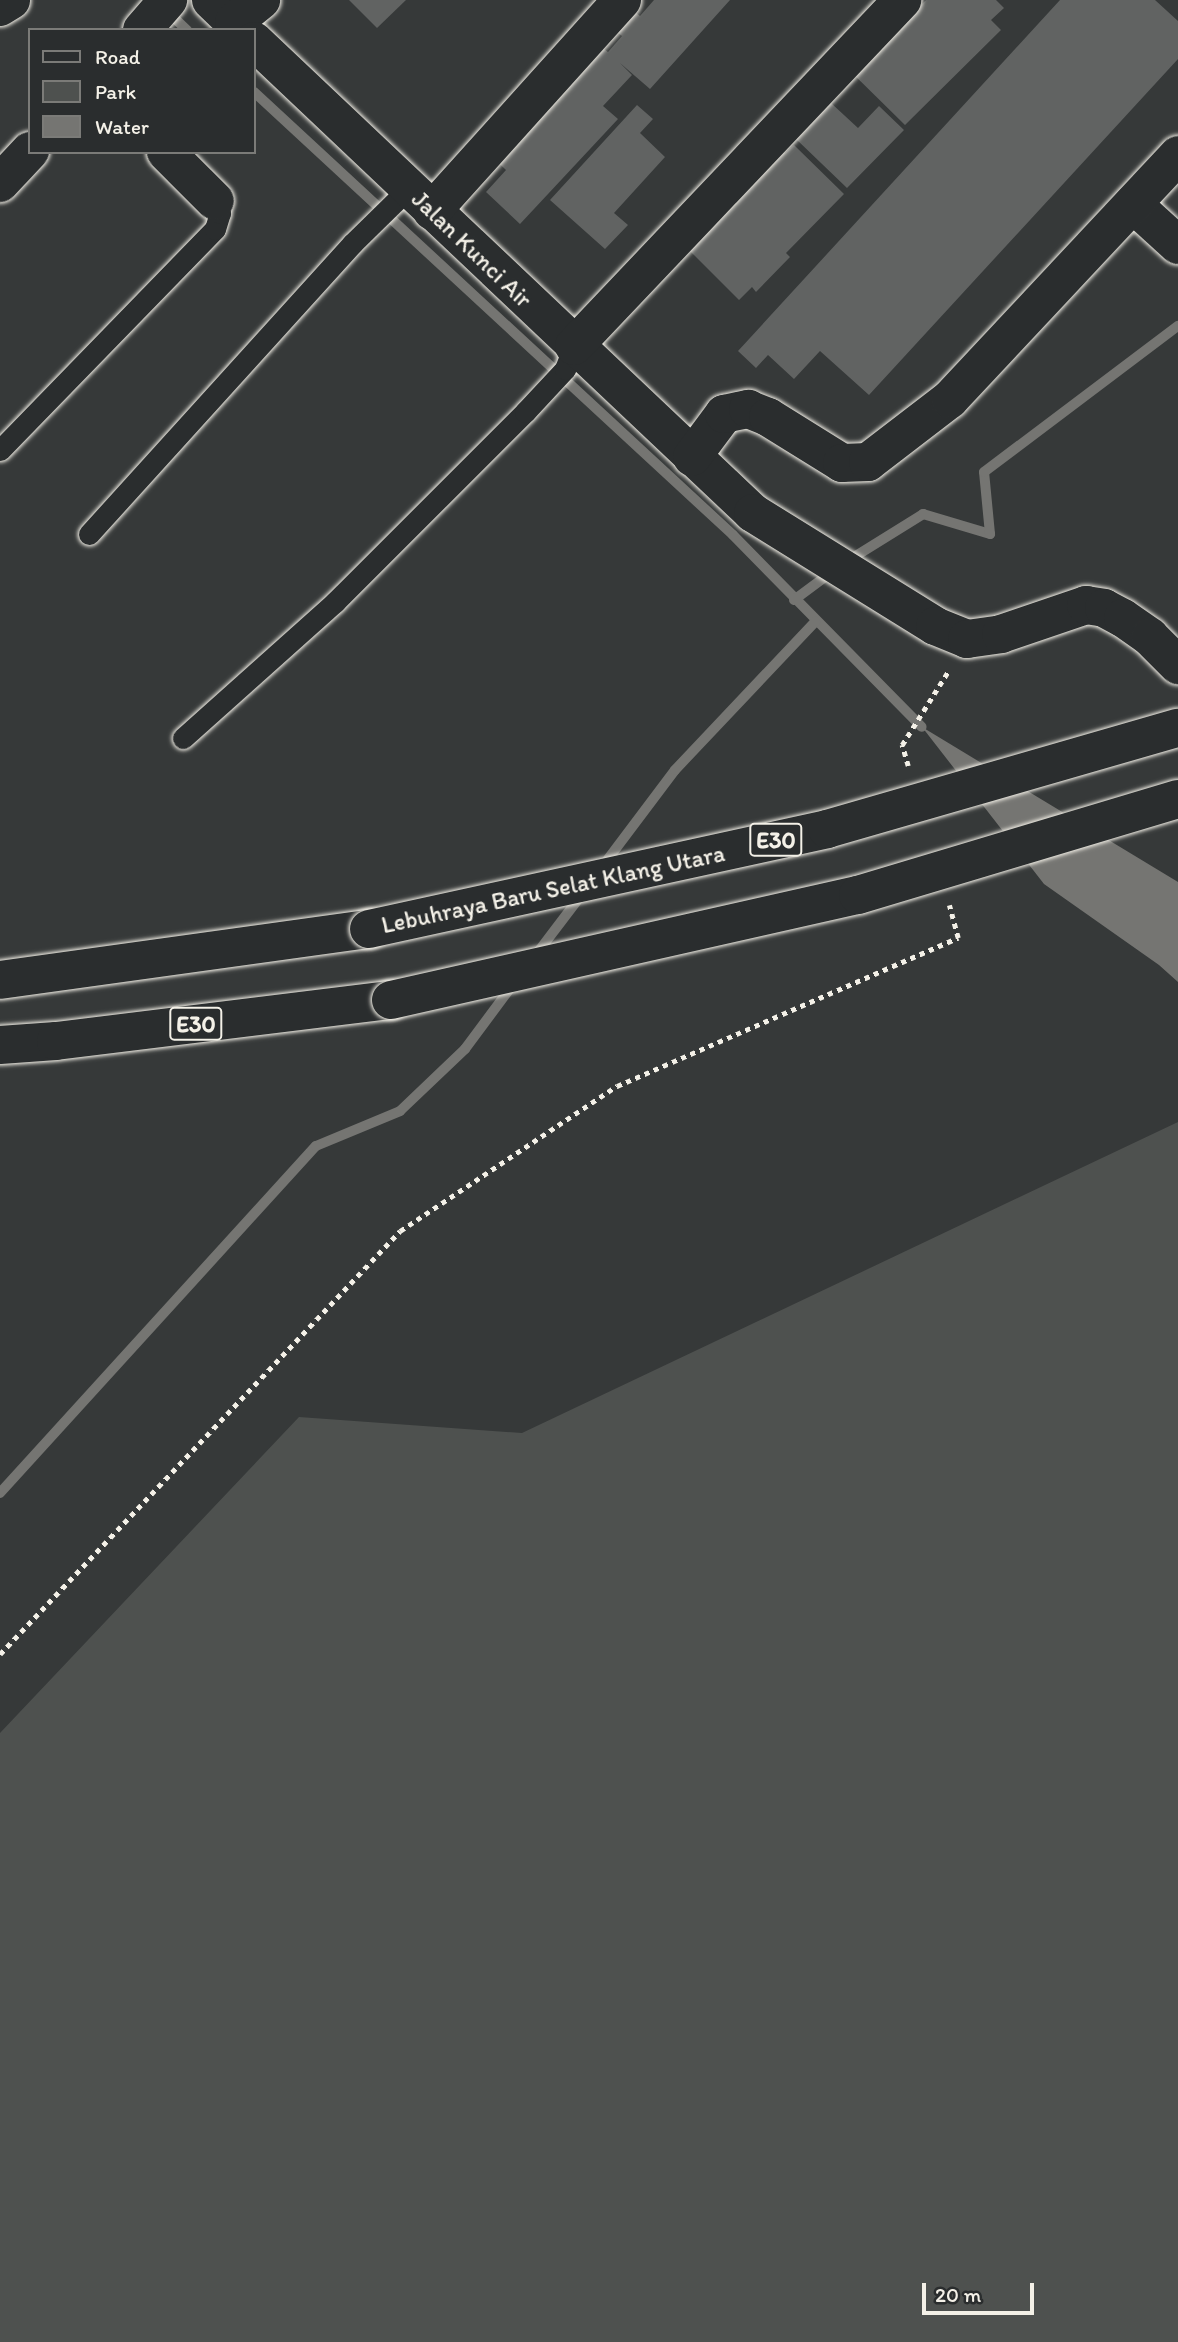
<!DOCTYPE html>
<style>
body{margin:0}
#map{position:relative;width:1178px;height:2342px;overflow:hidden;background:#363939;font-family:Itim,sans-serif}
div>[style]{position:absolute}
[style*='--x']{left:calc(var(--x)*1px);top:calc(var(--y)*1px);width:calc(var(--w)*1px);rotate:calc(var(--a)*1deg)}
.green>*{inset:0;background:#4e514f}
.water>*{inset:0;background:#757572}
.stream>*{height:10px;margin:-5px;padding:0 5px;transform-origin:5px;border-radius:5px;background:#757572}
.building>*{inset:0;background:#616362}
.path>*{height:4.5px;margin-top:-2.25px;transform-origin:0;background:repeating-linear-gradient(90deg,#f4f1e8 0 5px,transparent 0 10px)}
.roads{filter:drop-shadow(0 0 2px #f4f1e8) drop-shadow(0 0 2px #f4f1e8)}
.lane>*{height:21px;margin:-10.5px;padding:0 10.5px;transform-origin:10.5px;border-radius:10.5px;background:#2a2d2e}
.street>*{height:38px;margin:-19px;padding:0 19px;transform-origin:19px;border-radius:19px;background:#2a2d2e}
.highway>*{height:38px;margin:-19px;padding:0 19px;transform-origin:19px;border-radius:19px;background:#2a2d2e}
.bridges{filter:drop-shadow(0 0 2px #f4f1e8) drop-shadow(0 0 2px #f4f1e8)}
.highway-bridge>*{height:38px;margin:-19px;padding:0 19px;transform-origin:19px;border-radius:19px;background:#2a2d2e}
span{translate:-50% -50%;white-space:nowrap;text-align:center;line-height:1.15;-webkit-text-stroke:5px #2a2d2e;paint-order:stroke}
.shield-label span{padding:2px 5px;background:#2a2d2e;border:2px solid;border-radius:5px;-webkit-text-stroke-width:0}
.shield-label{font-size:23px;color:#f4f1e8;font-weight:700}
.street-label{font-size:24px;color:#f4f1e8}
.legend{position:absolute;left:28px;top:28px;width:228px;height:126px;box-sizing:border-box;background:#2a2d2e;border:2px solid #7b7b78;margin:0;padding:9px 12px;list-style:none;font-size:21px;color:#f4f1e8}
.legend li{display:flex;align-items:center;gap:14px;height:35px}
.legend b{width:35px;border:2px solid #7b7b78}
.scale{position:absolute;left:922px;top:2283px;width:112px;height:32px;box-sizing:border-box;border:4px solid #f4f1e8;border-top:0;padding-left:9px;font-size:21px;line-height:24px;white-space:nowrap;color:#f4f1e8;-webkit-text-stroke:5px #2a2d2e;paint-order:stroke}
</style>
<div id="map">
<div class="green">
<div style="clip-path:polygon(1178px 1122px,1178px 2342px,0 2342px,0 1733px,299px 1417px,522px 1433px)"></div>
</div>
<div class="water">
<div style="clip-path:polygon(922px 727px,1178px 882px,1178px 982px,1159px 965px,1044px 884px)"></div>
</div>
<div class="stream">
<div style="--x:167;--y:11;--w:28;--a:44"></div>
<div style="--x:254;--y:92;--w:652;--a:42.76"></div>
<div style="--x:733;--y:535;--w:269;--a:45.5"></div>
<div style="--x:846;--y:562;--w:91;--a:-31.9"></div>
<div style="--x:923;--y:514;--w:70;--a:16.6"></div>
<div style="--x:990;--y:534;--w:62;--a:-95.5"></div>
<div style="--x:984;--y:472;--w:243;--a:-37"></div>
<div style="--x:794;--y:600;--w:49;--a:-36.6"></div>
<div style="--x:602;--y:867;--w:121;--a:-53"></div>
<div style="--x:675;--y:770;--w:204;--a:-46.6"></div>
<div style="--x:535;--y:956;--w:78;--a:-52.8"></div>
<div style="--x:0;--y:1493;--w:469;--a:-47.7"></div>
<div style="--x:316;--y:1146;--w:91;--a:-22.6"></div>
<div style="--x:400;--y:1111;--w:90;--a:-43.6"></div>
<div style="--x:465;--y:1049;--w:82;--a:-53.4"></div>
</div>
<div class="building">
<div style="clip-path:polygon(349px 0,406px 0,377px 28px)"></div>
<div style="clip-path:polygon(654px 0,730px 0,650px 89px,620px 63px,632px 75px,603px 106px,618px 119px,520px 224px,486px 192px,506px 170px,486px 151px,575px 79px,604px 49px,608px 52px,622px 36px,607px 24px,625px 4px,640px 16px)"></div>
<div style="clip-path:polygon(926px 0,996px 0,1004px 8px,991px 20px,1001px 30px,905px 125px,844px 65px,880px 46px)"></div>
<div style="clip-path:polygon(1060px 0,1155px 0,1178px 21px,1178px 59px,869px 395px,820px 351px,794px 379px,768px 355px,756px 368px,738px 351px)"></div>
<div style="clip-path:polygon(831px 103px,858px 128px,879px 106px,904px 130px,847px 188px,796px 139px)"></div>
<div style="clip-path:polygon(637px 105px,653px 119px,640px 133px,665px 157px,614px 213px,628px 225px,605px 249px,550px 200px)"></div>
<div style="clip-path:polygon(794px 145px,844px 194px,786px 253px,790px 257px,756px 292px,752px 287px,739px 300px,689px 250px,779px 148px,785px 153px)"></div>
</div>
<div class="path">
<div style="--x:908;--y:766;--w:22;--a:-106"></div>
<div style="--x:902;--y:745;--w:89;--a:-57.9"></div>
<div style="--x:0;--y:1654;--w:582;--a:-46.6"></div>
<div style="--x:400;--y:1231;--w:261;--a:-33.8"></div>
<div style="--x:617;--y:1086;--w:372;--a:-23.5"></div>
<div style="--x:958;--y:938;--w:34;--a:-105"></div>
</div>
<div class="roads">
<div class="lane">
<div style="--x:0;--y:450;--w:308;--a:-45.8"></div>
<div style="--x:215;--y:229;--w:17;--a:-73"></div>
<div style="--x:220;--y:213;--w:13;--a:-113"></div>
<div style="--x:89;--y:534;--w:393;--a:-47.8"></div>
<div style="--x:353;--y:243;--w:78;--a:-44.5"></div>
<div style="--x:183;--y:738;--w:204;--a:-41.8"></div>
<div style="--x:335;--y:602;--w:269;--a:-45"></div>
<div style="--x:525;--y:412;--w:59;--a:-47.1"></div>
<div style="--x:565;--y:369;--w:25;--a:-69"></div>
</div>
<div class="street">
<div style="--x:211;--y:0;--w:43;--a:44.1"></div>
<div style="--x:0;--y:7;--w:13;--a:-32"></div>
<div style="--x:234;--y:22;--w:35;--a:-39"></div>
<div style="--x:142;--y:30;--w:40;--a:-49"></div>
<div style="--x:254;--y:41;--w:687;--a:43.41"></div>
<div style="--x:753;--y:513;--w:214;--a:31.8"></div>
<div style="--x:935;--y:626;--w:35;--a:22"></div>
<div style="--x:967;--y:639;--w:34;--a:-8"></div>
<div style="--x:1001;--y:634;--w:90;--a:-18.8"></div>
<div style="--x:1086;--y:605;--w:18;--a:9"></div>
<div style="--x:1104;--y:608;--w:21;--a:28"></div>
<div style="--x:1123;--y:618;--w:33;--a:35"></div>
<div style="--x:1150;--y:637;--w:40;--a:45"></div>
<div style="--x:166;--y:152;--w:69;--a:45"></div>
<div style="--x:0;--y:183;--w:44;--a:-46.8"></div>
<div style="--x:1133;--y:204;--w:61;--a:42.3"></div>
<div style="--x:432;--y:211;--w:284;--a:-48"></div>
<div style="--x:574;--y:346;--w:477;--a:-46.5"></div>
<div style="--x:692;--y:457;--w:54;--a:-53.3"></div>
<div style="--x:724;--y:414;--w:25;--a:-12"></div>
<div style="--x:748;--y:409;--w:22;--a:22"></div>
<div style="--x:768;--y:417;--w:87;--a:31.9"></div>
<div style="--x:842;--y:463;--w:26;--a:-2"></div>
<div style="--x:868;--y:462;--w:103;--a:-37.5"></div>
<div style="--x:950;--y:399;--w:334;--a:-46.9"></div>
</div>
<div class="highway">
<div style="--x:0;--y:980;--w:373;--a:-7.9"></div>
<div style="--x:0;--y:1045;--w:56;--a:-4.1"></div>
<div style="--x:56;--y:1041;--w:337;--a:-7"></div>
</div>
</div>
<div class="bridges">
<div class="highway-bridge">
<div style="--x:369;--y:929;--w:469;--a:-12.3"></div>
<div style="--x:827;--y:829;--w:365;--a:-16.1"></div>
<div style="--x:391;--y:1000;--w:479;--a:-12.7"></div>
<div style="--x:858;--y:895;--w:334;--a:-16.7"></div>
</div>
</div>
<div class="shield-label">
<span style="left:776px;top:840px">E30</span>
<span style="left:196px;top:1024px">E30</span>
</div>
<div class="street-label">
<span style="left:472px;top:249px;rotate:44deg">Jalan Kunci Air</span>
<span style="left:553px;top:889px;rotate:-12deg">Lebuhraya Baru Selat Klang Utara</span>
</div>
<ul class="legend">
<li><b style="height:9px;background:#2a2d2e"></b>Road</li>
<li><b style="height:19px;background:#4e514f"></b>Park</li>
<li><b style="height:19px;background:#757572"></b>Water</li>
</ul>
<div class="scale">20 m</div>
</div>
